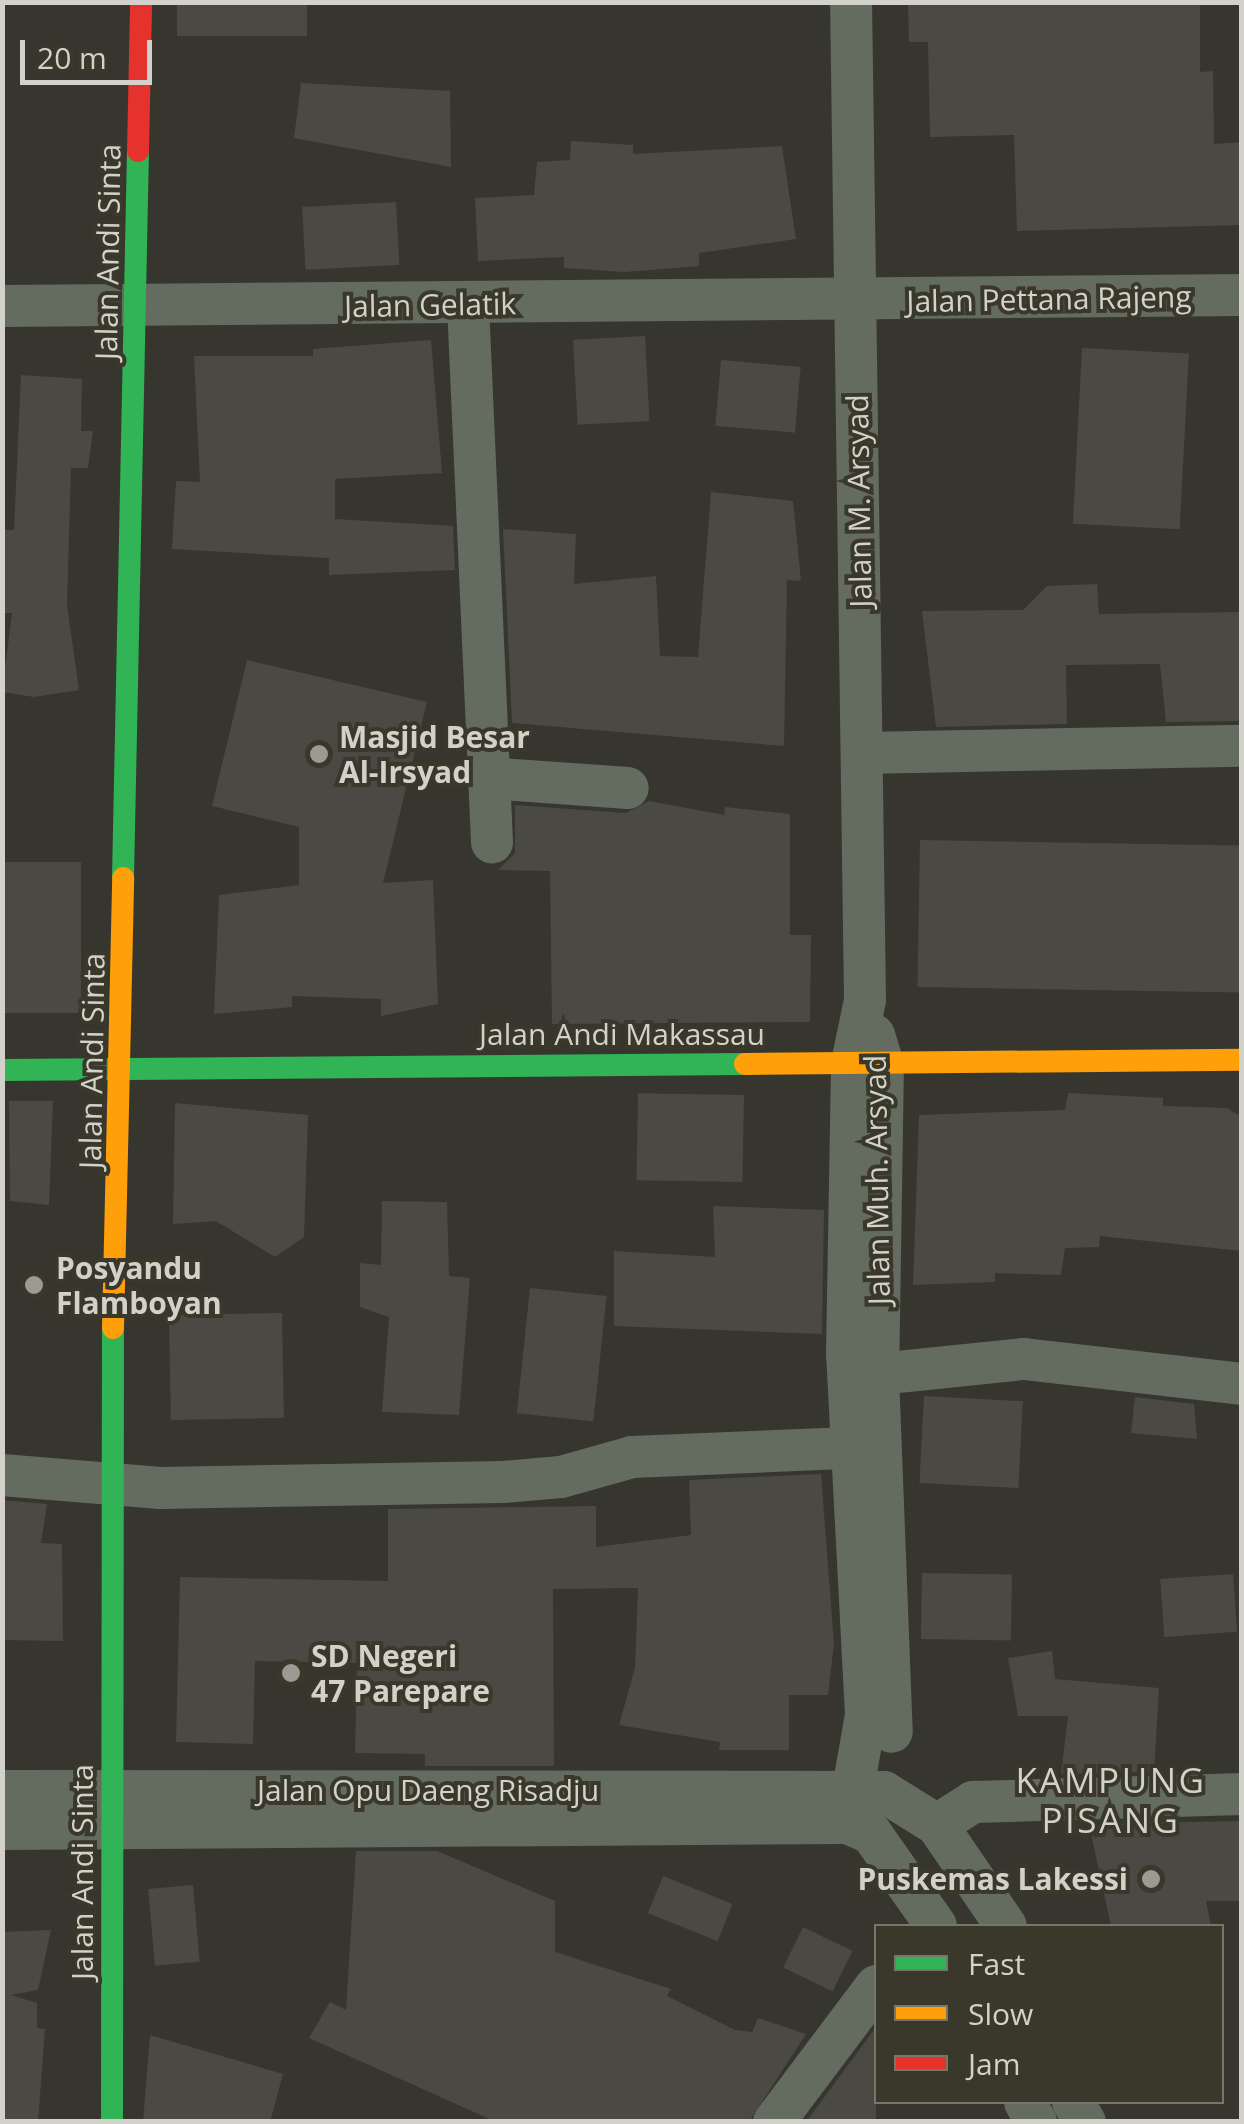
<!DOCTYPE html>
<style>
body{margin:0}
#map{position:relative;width:1244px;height:2124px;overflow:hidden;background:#36352e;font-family:"Open Sans",sans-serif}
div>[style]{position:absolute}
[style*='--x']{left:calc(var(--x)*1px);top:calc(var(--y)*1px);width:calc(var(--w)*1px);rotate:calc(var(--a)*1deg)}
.building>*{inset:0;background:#4b4943;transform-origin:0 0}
.street>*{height:42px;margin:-21px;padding:0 21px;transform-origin:21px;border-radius:21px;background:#646b5f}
.fast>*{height:22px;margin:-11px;padding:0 11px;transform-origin:11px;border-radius:11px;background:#30b455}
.slow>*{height:22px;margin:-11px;padding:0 11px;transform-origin:11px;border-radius:11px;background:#ff9f0a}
.jam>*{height:22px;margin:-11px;padding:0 11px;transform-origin:11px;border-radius:11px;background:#e5322d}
.dots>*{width:28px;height:28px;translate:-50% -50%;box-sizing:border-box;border:5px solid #39382a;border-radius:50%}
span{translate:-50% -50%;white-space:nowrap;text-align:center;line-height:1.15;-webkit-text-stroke:8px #39382a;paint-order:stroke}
.street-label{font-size:30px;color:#d3d2ca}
.poi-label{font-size:30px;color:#d3d2ca;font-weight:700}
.left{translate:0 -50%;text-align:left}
.right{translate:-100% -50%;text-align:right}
.quarter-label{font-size:35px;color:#d3d2ca;letter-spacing:2.5px}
.frame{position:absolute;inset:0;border:5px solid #d3d2ca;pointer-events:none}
.legend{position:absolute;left:874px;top:1924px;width:350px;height:180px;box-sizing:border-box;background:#39382a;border:2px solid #77766a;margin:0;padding:12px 18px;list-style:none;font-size:30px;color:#d3d2ca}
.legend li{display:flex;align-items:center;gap:20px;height:50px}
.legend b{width:50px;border:2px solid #77766a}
.scale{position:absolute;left:20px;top:40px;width:132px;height:45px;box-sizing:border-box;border:5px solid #d3d2ca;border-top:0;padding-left:12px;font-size:30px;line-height:35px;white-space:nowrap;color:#d3d2ca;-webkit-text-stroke:8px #39382a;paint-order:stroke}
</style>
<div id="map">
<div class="building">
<div style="left:177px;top:2px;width:130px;height:34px"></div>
<div style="clip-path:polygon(908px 2px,1200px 2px,1200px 72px,1213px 71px,1214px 144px,1242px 142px,1242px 225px,1017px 231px,1014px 135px,930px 137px,928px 42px,909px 42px)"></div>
<div style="clip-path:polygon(301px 83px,450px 91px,451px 167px,294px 138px)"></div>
<div style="clip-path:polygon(571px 141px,633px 145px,633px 154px,782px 146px,796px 239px,699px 253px,699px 266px,625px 272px,564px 268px,564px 257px,478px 261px,475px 198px,534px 195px,537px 162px,570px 160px)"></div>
<div style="left:396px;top:202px;width:63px;height:94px;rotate:87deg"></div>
<div style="left:645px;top:336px;width:85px;height:72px;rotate:87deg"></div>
<div style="clip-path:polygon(431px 340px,442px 473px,335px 479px,335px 519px,453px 526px,455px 570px,329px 575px,329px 558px,172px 549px,176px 481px,200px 482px,194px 356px,313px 356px,313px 349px)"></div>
<div style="left:1082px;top:348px;width:107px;height:176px;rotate:3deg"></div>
<div style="left:721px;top:360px;width:80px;height:66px;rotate:5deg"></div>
<div style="clip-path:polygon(21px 375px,82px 379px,81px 431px,93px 431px,88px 468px,71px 468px,67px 605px,79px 690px,34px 697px,2px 692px,12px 613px,2px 613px,2px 530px,14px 530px)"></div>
<div style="clip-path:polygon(711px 492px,793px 501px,801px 581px,787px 580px,784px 746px,512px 723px,503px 529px,576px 534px,574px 584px,656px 576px,660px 656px,698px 657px)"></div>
<div style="clip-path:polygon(1097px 584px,1099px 614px,1242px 612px,1242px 721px,1166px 722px,1160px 664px,1066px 665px,1067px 724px,936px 727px,922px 611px,1023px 610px,1047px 586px)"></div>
<div style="clip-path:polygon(247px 660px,427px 702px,383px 883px,433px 880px,438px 1004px,381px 1016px,381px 999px,292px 996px,292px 1007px,214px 1014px,219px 895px,299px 885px,299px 827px,212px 806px)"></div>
<div style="clip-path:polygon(649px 801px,724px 815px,725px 807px,790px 814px,790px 935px,811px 935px,810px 1022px,552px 1024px,550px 871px,498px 870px,515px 853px,515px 805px,626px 813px)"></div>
<div style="left:920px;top:840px;width:322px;height:147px;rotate:1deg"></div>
<div style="left:81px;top:862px;width:151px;height:76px;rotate:90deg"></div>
<div style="clip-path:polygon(1068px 1093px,1163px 1098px,1163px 1106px,1227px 1108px,1242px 1117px,1242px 1251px,1100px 1236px,1099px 1247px,1065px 1248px,1061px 1275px,995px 1273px,995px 1282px,913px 1285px,919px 1115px,1065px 1110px)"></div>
<div style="left:744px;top:1095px;width:87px;height:106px;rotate:91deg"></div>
<div style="clip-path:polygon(9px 1101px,53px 1101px,49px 1205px,10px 1201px)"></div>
<div style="clip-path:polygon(175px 1103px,308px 1115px,304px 1237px,275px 1257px,216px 1221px,173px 1224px)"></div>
<div style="clip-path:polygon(382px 1201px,447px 1202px,449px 1276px,470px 1278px,459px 1415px,382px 1412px,389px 1317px,360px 1307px,360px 1263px,381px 1265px)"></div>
<div style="clip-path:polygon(713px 1206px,824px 1210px,822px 1334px,614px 1326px,614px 1251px,715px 1257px)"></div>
<div style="left:530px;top:1288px;width:77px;height:126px;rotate:6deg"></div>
<div style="left:282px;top:1313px;width:105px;height:113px;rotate:89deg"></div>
<div style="left:924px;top:1396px;width:99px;height:87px;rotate:3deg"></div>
<div style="clip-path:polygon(1135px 1397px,1194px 1404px,1197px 1439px,1131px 1433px)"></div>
<div style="clip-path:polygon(821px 1474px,834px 1644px,828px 1695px,789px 1695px,789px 1750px,719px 1750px,720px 1742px,619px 1725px,635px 1668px,638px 1588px,553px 1589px,554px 1766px,425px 1766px,425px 1754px,355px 1753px,357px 1663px,255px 1661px,253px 1744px,176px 1742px,180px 1577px,388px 1581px,388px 1509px,596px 1506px,596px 1547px,691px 1535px,689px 1480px)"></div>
<div style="clip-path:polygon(2px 1500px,47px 1504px,41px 1543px,62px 1544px,63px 1641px,2px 1640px)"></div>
<div style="left:922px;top:1573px;width:90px;height:66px;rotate:1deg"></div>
<div style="left:1233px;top:1574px;width:58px;height:73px;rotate:86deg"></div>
<div style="clip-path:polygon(1052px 1651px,1055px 1679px,1159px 1688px,1154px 1772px,1061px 1774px,1068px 1716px,1018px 1716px,1008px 1658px)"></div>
<div style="clip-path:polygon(1242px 1821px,1242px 1901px,1206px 1901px,1211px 1926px,1111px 1926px,1089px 1824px)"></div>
<div style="clip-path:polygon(356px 1851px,437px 1851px,555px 1901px,555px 1952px,671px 1989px,667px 1996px,735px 2030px,752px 2032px,758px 2018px,806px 2034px,749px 2122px,496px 2122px,309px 2038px,330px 2002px,346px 2010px)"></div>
<div style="left:663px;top:1876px;width:75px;height:40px;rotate:22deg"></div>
<div style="left:193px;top:1885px;width:77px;height:45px;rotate:85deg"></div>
<div style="left:803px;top:1927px;width:55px;height:45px;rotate:26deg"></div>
<div style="clip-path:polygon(51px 1930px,38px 1990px,11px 1995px,37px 2003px,37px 2028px,45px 2029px,38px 2122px,2px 2122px,2px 1932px)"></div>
<div style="clip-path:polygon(876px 2027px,876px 2122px,806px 2122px)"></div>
<div style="clip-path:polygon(150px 2035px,283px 2074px,270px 2122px,143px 2122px)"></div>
</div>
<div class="street">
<div style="--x:468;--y:305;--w:538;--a:87.44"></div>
<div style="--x:2;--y:306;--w:1240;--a:-0.51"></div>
<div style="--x:862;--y:753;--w:380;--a:-1.1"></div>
<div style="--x:488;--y:778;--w:140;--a:4.1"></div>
<div style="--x:874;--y:1035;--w:30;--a:73"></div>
<div style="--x:883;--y:1064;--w:310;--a:90.9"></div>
<div style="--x:878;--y:1374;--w:358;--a:87.8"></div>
<div style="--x:849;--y:1377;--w:176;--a:-5.9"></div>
<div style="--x:1024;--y:1359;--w:219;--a:6.5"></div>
<div style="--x:2;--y:1475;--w:159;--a:4.7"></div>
<div style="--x:160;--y:1488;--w:343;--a:-1"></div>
<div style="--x:503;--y:1482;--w:58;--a:-4.9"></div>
<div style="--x:561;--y:1477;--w:74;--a:-15.7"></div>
<div style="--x:632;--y:1457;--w:218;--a:-2.4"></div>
<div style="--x:2;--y:1791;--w:882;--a:0.06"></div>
<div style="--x:884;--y:1792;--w:62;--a:31.9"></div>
<div style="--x:937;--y:1825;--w:122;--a:55.7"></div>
<div style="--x:847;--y:1823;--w:110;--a:-80"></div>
<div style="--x:866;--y:1715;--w:361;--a:-93"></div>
<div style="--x:847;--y:1354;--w:291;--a:-89"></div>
<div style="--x:852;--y:1063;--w:64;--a:-78.3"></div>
<div style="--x:865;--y:1000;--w:998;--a:-90.8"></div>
<div style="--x:937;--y:1825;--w:43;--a:-32.6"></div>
<div style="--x:973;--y:1802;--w:269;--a:-1.7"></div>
<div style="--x:2;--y:1829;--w:845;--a:-0.41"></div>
<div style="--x:847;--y:1823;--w:26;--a:23"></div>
<div style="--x:871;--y:1833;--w:113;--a:55"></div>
<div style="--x:1025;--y:2102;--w:23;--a:61"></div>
<div style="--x:1073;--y:2102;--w:23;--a:59"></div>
<div style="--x:774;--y:2122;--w:170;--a:-53.1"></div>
</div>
<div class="fast">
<div style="--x:123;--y:878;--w:727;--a:-88.82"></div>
<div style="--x:2;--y:1070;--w:743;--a:-0.46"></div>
<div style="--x:112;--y:2122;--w:794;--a:-89.93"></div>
</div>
<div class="slow">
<div style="--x:745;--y:1064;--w:497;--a:-0.5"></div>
<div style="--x:113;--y:1328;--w:450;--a:-88.7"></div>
</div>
<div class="jam">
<div style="--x:138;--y:151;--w:149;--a:-88.8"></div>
</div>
<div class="dots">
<div style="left:319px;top:754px;background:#9c9b93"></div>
<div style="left:34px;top:1285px;background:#9c9b93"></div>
<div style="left:291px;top:1673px;background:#9c9b93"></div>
<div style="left:1151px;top:1879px;background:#9c9b93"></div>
</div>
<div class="street-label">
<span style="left:108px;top:252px;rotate:-89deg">Jalan Andi Sinta</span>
<span style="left:1049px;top:299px;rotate:-1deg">Jalan Pettana Rajeng</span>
<span style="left:430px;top:305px;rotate:-1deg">Jalan Gelatik</span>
<span style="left:859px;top:501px;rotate:-91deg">Jalan M. Arsyad</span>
<span style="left:622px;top:1034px">Jalan Andi Makassau</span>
<span style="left:92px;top:1061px;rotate:-89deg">Jalan Andi Sinta</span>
<span style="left:877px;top:1180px;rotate:-91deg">Jalan Muh. Arsyad</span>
<span style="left:428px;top:1790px">Jalan Opu Daeng Risadju</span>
<span style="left:82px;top:1872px;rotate:-90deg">Jalan Andi Sinta</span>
</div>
<div class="poi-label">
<span class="left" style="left:339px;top:754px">Masjid Besar<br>Al-Irsyad</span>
<span class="left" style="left:56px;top:1285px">Posyandu<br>Flamboyan</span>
<span class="left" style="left:311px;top:1673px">SD Negeri<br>47 Parepare</span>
<span class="right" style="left:1128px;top:1879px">Puskemas Lakessi</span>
</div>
<div class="quarter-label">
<span style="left:1111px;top:1800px">KAMPUNG<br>PISANG</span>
</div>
<div class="frame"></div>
<ul class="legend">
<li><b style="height:12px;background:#30b455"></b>Fast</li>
<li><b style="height:12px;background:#ff9f0a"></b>Slow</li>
<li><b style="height:12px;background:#e5322d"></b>Jam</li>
</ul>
<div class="scale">20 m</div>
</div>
